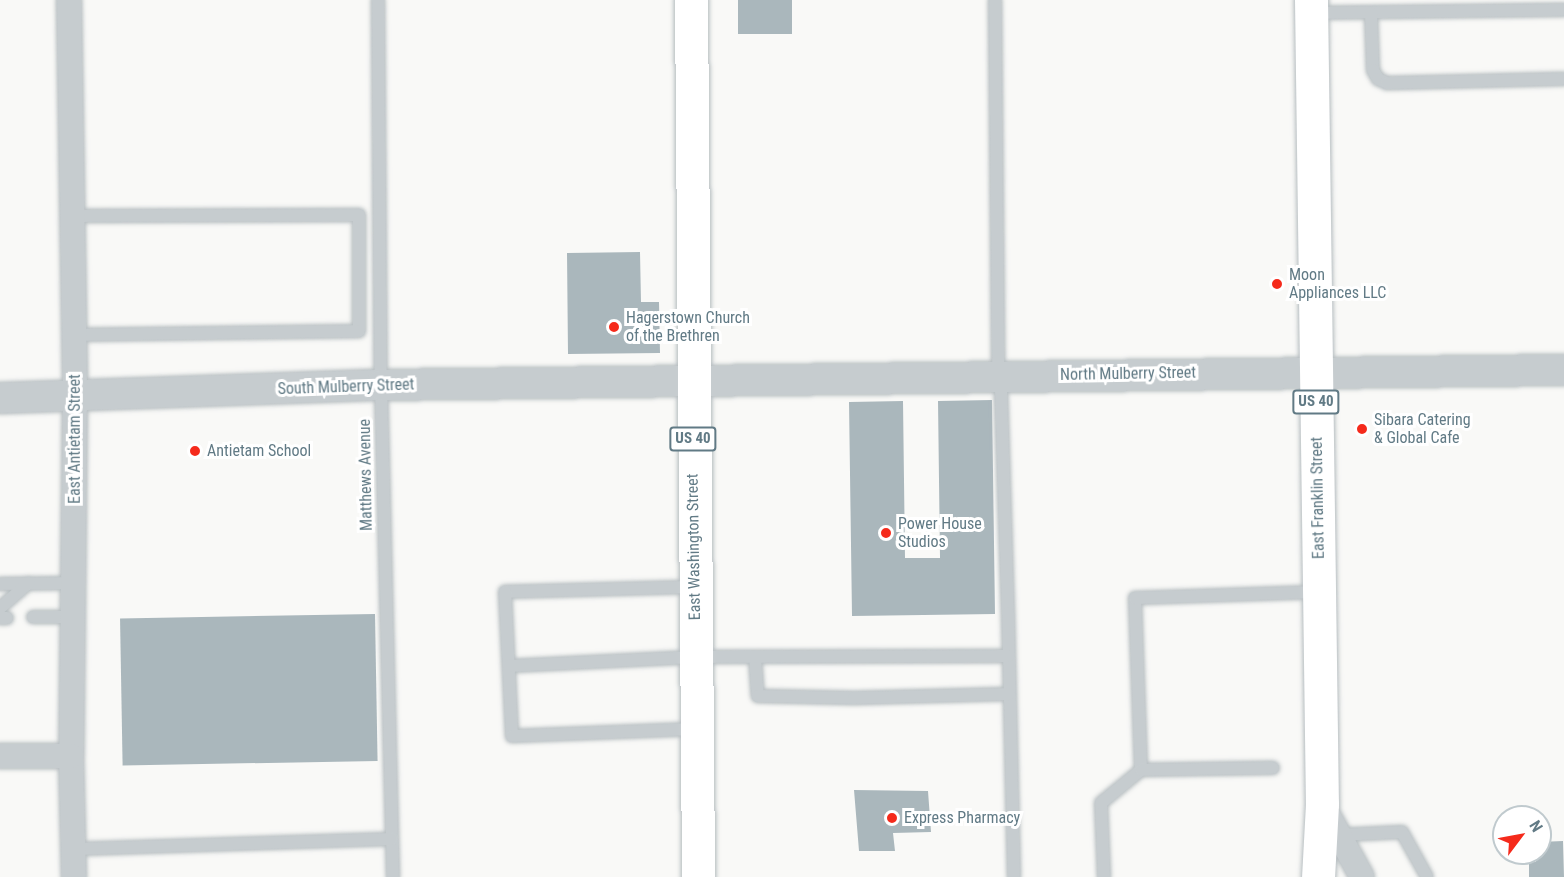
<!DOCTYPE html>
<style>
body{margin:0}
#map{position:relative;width:1564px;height:877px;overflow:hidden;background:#f9f9f7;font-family:"Roboto Condensed",sans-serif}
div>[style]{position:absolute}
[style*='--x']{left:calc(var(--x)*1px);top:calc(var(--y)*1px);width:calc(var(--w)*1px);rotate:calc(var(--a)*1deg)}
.building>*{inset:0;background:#aab7bc;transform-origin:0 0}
.roads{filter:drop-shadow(0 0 2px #b7bec1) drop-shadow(0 0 2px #b7bec1)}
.service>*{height:12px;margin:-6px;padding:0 6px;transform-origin:6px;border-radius:6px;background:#c6cccf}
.minor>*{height:24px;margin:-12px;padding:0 12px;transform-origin:12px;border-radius:12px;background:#c6cccf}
.tertiary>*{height:30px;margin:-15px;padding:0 15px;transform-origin:15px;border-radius:15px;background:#c6cccf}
.primary>*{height:33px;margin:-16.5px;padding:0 16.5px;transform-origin:16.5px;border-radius:16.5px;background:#fff}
.dots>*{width:16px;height:16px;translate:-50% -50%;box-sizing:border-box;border:3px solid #fff;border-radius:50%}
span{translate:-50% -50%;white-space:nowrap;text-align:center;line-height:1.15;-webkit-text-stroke:6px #fff;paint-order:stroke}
.shield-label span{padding:2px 4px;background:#fff;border:2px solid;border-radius:4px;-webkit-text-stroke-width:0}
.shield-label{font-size:15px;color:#617a85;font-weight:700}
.poi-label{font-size:16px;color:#617a85}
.left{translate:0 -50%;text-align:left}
.street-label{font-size:16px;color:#617a85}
.north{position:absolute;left:1492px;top:805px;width:60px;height:60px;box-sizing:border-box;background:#fff;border:2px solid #c0cace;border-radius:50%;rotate:58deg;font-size:16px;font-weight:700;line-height:24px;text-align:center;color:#617a85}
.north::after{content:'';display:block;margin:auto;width:21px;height:27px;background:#f52a1b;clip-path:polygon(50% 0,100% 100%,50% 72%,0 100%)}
</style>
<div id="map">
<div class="building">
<div style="left:738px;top:0;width:54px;height:34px"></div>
<div style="clip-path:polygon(640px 252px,641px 302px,659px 302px,660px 353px,568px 354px,567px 253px)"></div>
<div style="clip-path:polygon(992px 400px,995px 614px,852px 616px,849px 402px,903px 401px,905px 558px,940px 558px,938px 401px)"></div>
<div style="left:375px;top:614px;width:147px;height:255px;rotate:89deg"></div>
<div style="clip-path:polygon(854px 790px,928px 791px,931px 832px,893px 833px,895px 851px,859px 851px)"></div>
<div style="clip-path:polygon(1563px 841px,1564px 877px,1529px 877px,1529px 862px,1536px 862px,1536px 853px,1540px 853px,1540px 842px)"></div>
</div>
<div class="roads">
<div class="service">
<div style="--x:378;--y:0;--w:385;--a:89.6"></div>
<div style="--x:381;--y:385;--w:492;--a:88.6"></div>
<div style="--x:995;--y:0;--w:376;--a:89.5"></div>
<div style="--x:998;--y:376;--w:15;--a:79"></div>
<div style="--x:1001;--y:391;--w:222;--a:88.2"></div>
<div style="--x:1008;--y:613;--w:264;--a:88.7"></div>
<div style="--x:1312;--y:13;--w:252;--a:-0.7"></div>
<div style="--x:1371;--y:13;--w:57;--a:88"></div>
<div style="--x:1373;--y:70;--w:10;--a:61"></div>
<div style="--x:1378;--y:79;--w:10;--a:24"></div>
<div style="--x:1387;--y:83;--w:177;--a:-1.3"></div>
<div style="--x:72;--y:216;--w:287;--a:-0.2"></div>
<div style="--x:359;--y:215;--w:116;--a:90"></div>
<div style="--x:359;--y:331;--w:285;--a:179.2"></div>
<div style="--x:0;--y:584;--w:74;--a:-0.8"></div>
<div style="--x:693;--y:587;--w:188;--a:178.5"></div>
<div style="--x:505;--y:592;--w:144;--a:87.2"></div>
<div style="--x:512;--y:736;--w:183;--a:-2.2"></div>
<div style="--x:0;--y:608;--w:38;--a:-41"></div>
<div style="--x:33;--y:617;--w:40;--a:0"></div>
<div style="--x:0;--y:618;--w:7;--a:0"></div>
<div style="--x:755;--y:657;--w:39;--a:86"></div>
<div style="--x:758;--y:696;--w:96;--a:1.2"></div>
<div style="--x:854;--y:698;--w:155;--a:-1.5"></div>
<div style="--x:509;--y:666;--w:186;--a:-2.8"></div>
<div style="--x:695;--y:657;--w:313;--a:-0.2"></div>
<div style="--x:1141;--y:770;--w:172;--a:-92"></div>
<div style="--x:1135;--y:598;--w:183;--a:-1.9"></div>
<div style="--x:1339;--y:835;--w:63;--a:-2.7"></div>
<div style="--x:1402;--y:832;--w:51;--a:60.9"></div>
<div style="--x:74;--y:849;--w:318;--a:-1.8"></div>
<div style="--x:1104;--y:877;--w:74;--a:-92.3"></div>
<div style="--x:1101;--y:803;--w:52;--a:-39.5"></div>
<div style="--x:1141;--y:770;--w:132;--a:-0.9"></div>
</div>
<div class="minor">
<div style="--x:69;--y:0;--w:397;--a:89.1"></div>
<div style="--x:75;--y:397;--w:359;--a:90.6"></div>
<div style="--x:71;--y:756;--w:121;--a:88.6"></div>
<div style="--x:0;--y:756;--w:71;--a:0"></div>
<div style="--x:1322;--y:804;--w:83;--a:61.3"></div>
</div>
<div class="tertiary">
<div style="--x:0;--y:398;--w:381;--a:-2"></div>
<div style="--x:381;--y:385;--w:1183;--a:-0.73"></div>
</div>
<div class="primary">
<div style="--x:691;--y:0;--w:877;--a:89.54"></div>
<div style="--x:1311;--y:0;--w:804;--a:89.22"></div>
<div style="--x:1322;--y:804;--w:73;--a:93.1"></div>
</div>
</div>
<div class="dots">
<div style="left:1277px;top:284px;background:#f52a1b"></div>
<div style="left:614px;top:327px;background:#f52a1b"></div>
<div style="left:1362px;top:429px;background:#f52a1b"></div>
<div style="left:195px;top:451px;background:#f52a1b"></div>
<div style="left:886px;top:533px;background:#f52a1b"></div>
<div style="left:892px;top:818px;background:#f52a1b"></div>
</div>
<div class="shield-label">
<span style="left:1316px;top:402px">US 40</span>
<span style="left:693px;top:439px">US 40</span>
</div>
<div class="poi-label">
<span class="left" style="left:1289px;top:284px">Moon<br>Appliances LLC</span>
<span class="left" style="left:626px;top:327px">Hagerstown Church<br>of the Brethren</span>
<span class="left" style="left:1374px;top:429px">Sibara Catering<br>&amp; Global Cafe</span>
<span class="left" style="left:207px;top:451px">Antietam School</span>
<span class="left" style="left:898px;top:533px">Power House<br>Studios</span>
<span class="left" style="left:904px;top:818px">Express Pharmacy</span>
</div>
<div class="street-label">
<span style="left:1128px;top:374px;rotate:-1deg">North Mulberry Street</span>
<span style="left:346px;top:387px;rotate:-2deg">South Mulberry Street</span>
<span style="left:75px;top:439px;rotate:-90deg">East Antietam Street</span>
<span style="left:366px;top:475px;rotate:-91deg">Matthews Avenue</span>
<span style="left:1318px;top:498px;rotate:-91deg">East Franklin Street</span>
<span style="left:694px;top:547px;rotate:-91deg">East Washington Street</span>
</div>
<div class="north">N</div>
</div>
